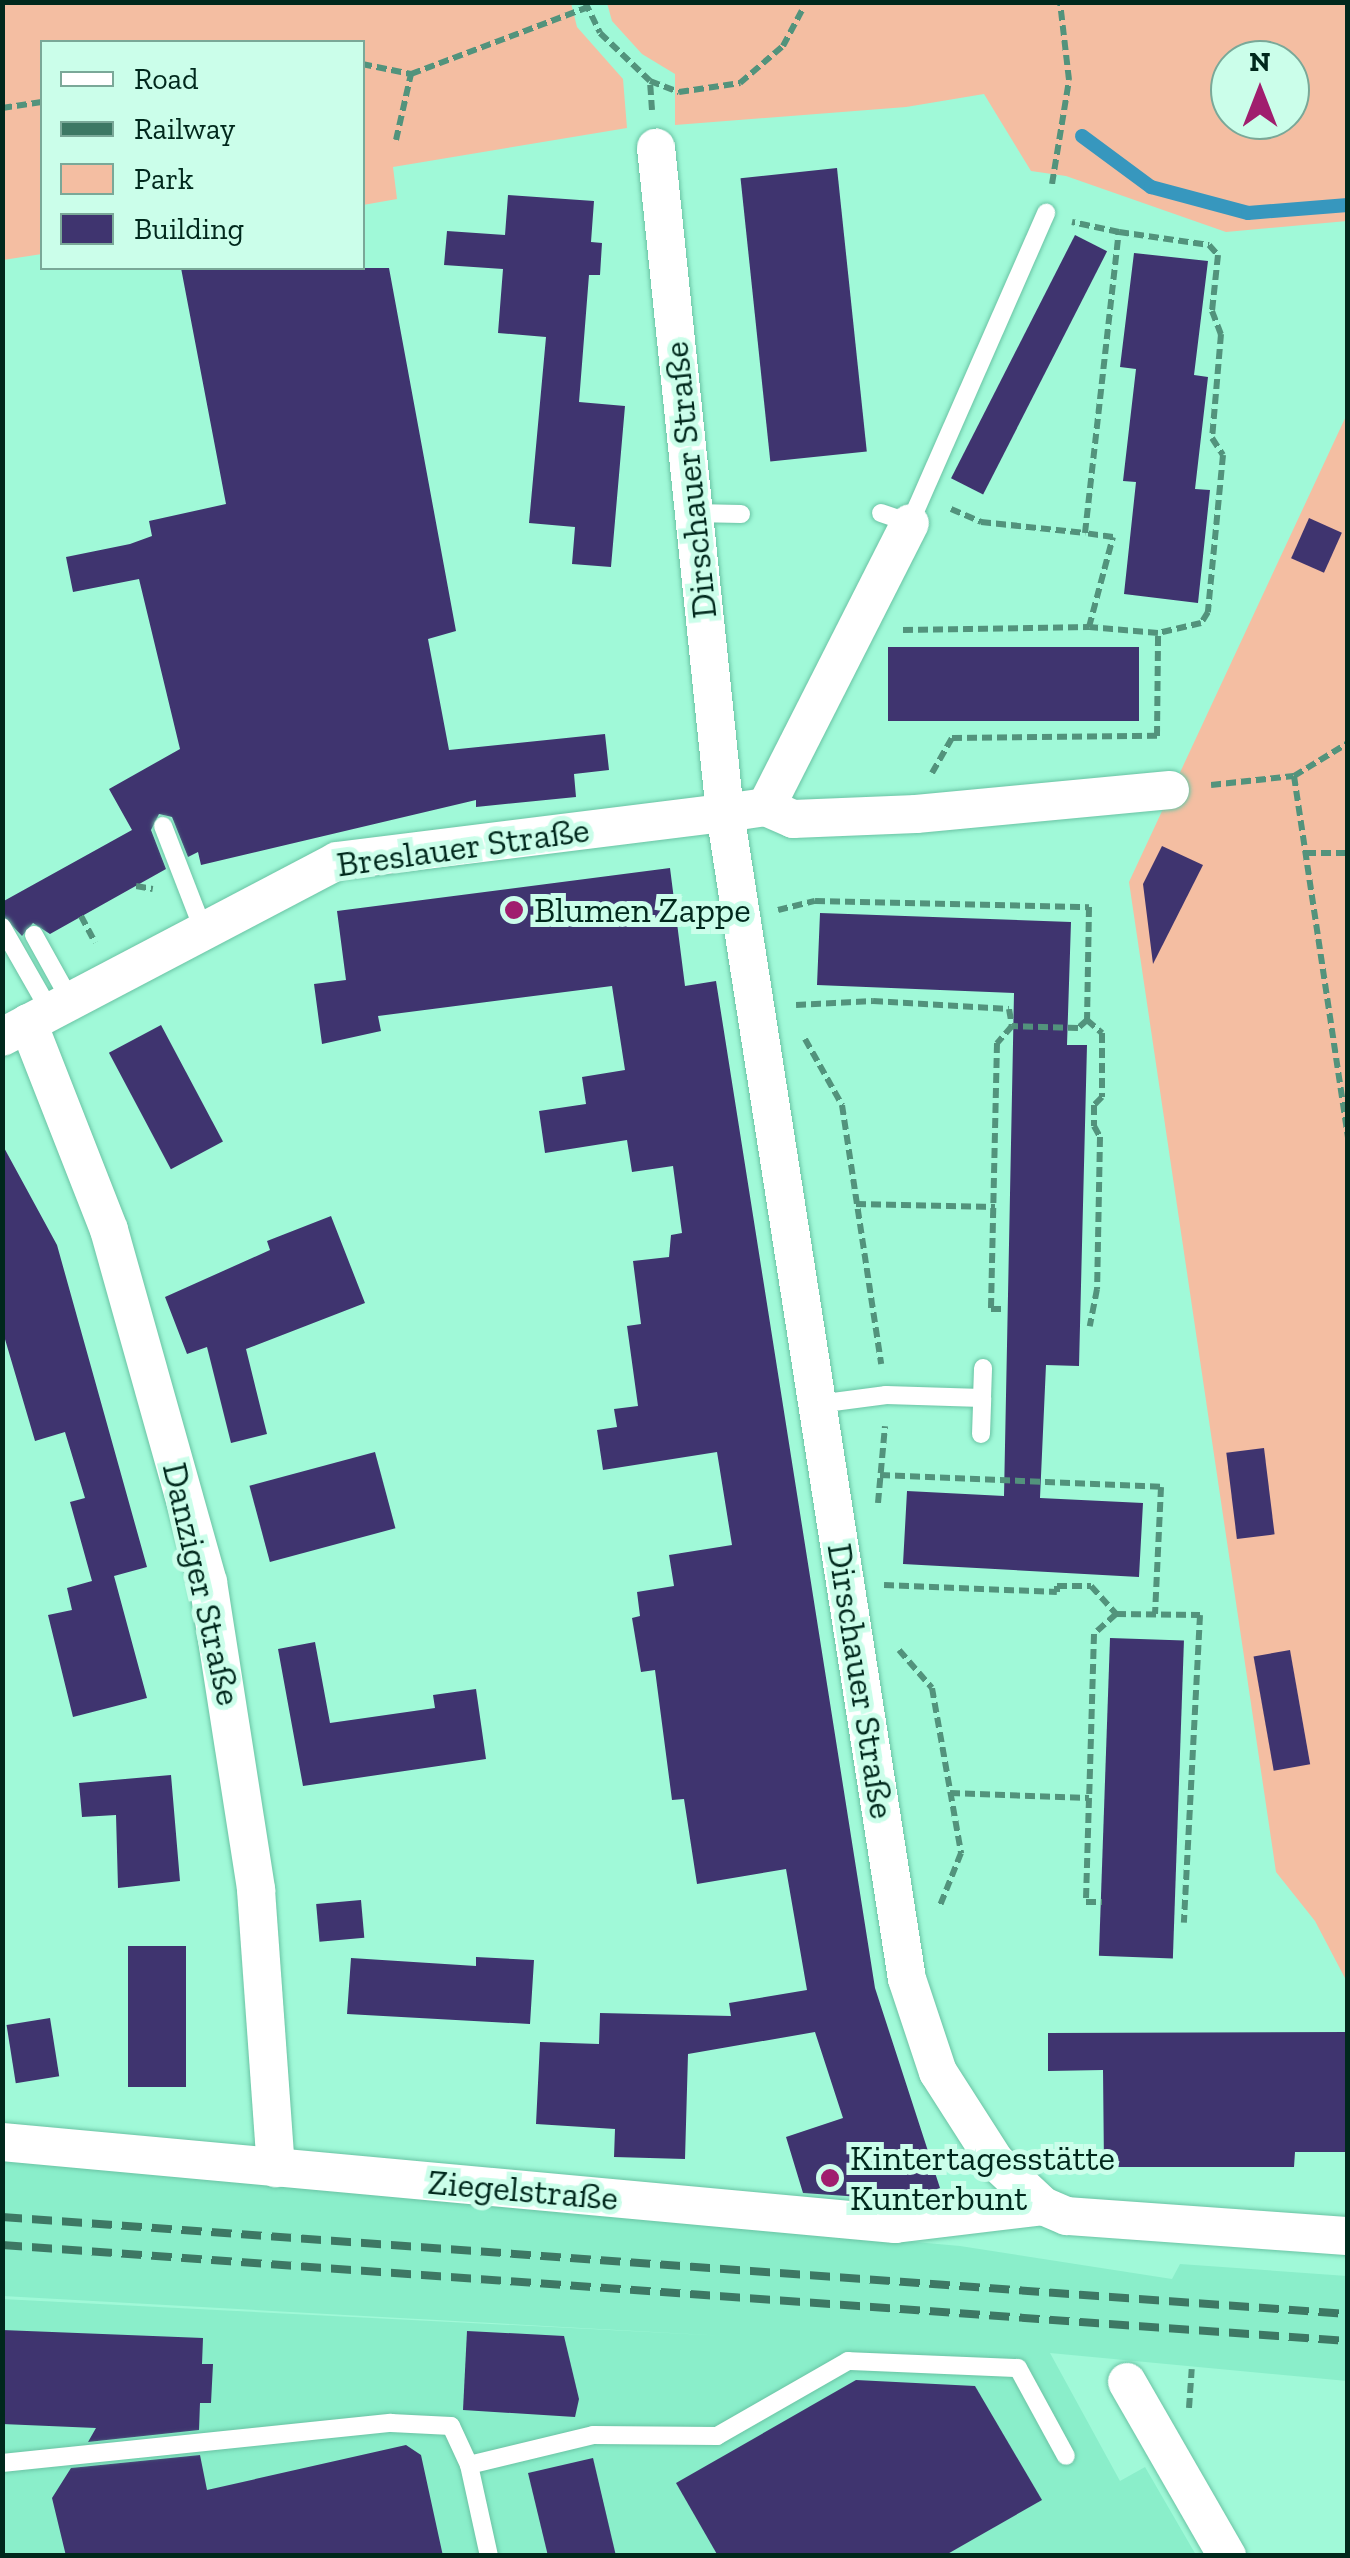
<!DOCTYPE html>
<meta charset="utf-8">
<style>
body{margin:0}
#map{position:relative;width:1350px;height:2558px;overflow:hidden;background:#a0f9d8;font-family:"Zilla Slab",serif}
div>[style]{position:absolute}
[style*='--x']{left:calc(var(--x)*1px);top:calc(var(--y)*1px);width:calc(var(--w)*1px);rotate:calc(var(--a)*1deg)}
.built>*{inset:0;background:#8aeeca}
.green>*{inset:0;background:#f4bea2}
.stream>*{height:14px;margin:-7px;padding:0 7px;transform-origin:7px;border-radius:7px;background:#3797be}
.building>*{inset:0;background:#3f346f;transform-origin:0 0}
.path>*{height:6px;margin-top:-3px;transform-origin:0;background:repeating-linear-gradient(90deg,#52937c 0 10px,transparent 0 15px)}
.roads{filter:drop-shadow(0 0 2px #6ac3a4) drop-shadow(0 0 2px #6ac3a4)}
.lane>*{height:18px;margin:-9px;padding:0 9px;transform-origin:9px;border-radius:9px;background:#fff}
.street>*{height:38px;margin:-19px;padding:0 19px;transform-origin:19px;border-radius:19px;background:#fff}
.rail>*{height:8px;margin-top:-4px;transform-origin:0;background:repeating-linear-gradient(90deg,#3d7864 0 20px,transparent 0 30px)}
.dots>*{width:28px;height:28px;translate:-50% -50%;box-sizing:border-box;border:5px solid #cbfeea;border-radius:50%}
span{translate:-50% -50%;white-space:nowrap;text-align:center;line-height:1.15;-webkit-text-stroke:10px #cbfeea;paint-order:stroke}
.street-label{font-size:35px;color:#00281c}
.poi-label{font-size:35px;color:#00281c}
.left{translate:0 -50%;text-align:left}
.frame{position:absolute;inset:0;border:5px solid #00281c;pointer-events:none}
.legend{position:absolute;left:40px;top:40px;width:325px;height:230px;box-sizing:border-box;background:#cbfeea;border:2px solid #7aa898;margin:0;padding:12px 18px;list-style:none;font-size:30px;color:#00281c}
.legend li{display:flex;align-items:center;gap:20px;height:50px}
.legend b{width:50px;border:2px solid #7aa898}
.north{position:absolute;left:1210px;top:40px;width:100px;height:100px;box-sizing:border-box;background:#cbfeea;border:2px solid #7aa898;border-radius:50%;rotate:0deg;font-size:28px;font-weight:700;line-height:40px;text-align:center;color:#00281c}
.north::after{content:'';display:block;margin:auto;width:35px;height:45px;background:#a01e6e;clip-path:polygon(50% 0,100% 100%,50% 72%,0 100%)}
</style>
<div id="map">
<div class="built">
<div style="clip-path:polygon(3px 2160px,960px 2246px,1172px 2279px,1180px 2264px,1347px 2276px,1347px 2381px,1050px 2353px,1120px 2481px,1145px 2467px,1196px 2555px,3px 2555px,2px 2299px,726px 2336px,3px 2296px)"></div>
</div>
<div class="green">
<div style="clip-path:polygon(3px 2px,571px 3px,577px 27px,623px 79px,627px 128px,393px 167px,397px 199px,363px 205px,362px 42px,42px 42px,42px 254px,3px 260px)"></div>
<div style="clip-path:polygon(evenodd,607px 3px,1347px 3px,1347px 221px,1226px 232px,1066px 176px,1031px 171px,984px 94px,906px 107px,675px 125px,675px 74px,642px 54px,612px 21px,607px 3px,1230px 60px,1290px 60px,1290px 120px,1230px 120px,1230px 60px)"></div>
<div style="clip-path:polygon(1347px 414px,1347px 1982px,1315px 1921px,1276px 1872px,1129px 882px)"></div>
</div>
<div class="stream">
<div style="--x:1082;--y:136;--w:86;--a:36.5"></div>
<div style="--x:1151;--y:187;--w:100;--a:15"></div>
<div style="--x:1248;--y:213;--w:100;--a:-4.6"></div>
</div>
<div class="building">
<div style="left:837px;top:168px;width:285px;height:97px;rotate:84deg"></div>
<div style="clip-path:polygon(508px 195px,594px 201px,591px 242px,602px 243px,600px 275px,589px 275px,579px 402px,625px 406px,611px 567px,572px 564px,575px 527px,529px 523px,546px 337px,498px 333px,503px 269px,444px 265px,447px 231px,505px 235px)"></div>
<div style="left:1075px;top:235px;width:36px;height:273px;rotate:27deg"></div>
<div style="clip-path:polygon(1134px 253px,1208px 261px,1194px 375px,1208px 377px,1195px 489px,1210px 490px,1198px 603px,1124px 594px,1136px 482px,1123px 481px,1136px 369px,1120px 367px)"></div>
<div style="clip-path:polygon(181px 268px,389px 268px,456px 631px,428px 639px,449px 750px,605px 734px,609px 770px,574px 774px,576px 797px,476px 807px,476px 800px,201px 865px,198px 852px,188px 857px,172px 817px,159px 814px,151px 830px,166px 869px,50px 934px,33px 923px,22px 936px,2px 915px,2px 902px,132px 830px,109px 789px,180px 749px,139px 579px,73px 592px,66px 557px,130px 544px,152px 536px,149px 521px,226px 504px)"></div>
<div style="left:1309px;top:518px;width:36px;height:44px;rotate:24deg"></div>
<div style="left:1139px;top:647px;width:74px;height:251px;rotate:90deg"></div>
<div style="clip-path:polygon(1162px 846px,1203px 865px,1153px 964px,1143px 884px)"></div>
<div style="clip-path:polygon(670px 868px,685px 986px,716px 981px,875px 1988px,940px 2188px,904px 2200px,803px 2193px,786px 2137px,843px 2118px,815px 2032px,688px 2054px,685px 2159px,614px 2157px,615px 2129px,536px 2124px,540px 2042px,599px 2044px,600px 2013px,731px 2016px,729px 2003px,807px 1990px,786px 1869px,697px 1884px,684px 1799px,672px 1800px,655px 1670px,641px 1672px,632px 1618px,640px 1616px,637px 1592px,674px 1586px,669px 1555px,732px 1545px,717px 1452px,603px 1470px,597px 1430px,617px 1427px,614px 1409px,638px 1406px,627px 1326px,641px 1324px,633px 1261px,669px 1257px,671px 1235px,682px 1233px,673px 1166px,632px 1172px,627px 1140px,545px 1153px,539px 1111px,586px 1104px,582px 1077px,625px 1070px,612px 986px,378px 1016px,381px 1031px,322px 1044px,314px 984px,346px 980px,337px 911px)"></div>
<div style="clip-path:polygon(820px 913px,1071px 922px,1067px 1045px,1087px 1045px,1079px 1366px,1046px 1365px,1040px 1498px,1143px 1503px,1139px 1577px,903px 1564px,907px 1491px,1004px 1496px,1014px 993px,817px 985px)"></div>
<div style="left:161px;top:1025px;width:132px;height:59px;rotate:62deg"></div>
<div style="clip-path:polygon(2px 1144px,57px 1245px,147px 1567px,114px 1576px,147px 1698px,73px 1717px,48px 1615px,72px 1610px,67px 1588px,92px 1581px,70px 1502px,85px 1498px,65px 1432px,35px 1441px,2px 1329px)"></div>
<div style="clip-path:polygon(331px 1216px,365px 1303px,246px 1349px,267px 1434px,231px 1443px,207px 1347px,187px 1354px,165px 1297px,270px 1250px,267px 1241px)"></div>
<div style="left:1264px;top:1448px;width:87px;height:38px;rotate:83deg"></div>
<div style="left:375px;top:1452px;width:79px;height:130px;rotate:75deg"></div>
<div style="left:1110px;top:1638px;width:74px;height:318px;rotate:2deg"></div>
<div style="clip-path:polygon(315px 1642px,330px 1723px,435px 1708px,433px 1695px,476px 1689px,486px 1759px,303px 1786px,278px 1649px)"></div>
<div style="left:1290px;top:1650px;width:116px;height:37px;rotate:80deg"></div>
<div style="clip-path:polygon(171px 1775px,180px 1881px,118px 1888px,116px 1815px,82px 1817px,79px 1783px)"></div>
<div style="left:361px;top:1900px;width:38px;height:45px;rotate:85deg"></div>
<div style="left:186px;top:1946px;width:141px;height:58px;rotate:90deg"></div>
<div style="clip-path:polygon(476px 1957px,534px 1960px,530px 2024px,347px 2014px,351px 1958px,476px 1966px)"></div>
<div style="left:50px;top:2018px;width:59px;height:44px;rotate:81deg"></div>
<div style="clip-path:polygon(1348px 2032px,1348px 2152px,1295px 2152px,1294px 2167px,1104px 2167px,1103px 2070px,1048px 2071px,1048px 2033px)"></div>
<div style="clip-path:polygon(2px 2330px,203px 2338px,202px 2364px,213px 2364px,211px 2403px,200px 2403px,199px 2430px,88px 2442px,96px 2428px,2px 2424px)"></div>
<div style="clip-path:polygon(467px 2331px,564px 2336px,579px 2399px,575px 2417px,463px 2410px)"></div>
<div style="clip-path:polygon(856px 2380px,975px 2386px,1042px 2500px,944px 2556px,718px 2556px,676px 2483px)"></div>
<div style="clip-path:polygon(406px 2445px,421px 2455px,443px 2556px,66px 2556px,52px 2498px,71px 2468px,200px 2455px,207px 2490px)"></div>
<div style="clip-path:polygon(593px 2458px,616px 2556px,548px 2556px,528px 2473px)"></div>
</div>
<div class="path">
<div style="--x:585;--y:2;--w:34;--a:64"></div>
<div style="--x:600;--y:33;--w:69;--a:43.8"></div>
<div style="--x:362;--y:64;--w:50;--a:11.5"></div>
<div style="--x:2;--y:108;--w:40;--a:-8.5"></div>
<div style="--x:652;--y:110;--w:29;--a:-94"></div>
<div style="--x:650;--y:81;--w:31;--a:21"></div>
<div style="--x:679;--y:92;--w:62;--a:-8.4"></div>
<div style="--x:740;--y:83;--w:57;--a:-40.7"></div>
<div style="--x:783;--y:46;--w:40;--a:-62"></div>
<div style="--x:396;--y:140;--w:68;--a:-77.2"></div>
<div style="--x:411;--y:74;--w:187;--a:-20.7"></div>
<div style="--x:1052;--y:184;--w:105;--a:-80.7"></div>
<div style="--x:1069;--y:80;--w:79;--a:-96.6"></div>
<div style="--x:1119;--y:232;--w:91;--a:8.2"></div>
<div style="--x:1209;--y:245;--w:13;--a:48"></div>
<div style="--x:1218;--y:255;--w:56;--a:96.1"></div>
<div style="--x:1212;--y:311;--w:25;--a:69"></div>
<div style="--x:1221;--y:334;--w:104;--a:94.9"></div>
<div style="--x:1212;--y:438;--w:20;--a:57"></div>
<div style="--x:1223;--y:455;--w:158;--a:95.5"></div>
<div style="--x:1208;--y:612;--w:13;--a:122"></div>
<div style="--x:1201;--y:623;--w:44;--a:166.9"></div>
<div style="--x:951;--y:509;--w:33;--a:23"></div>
<div style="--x:981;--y:522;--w:105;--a:6"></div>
<div style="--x:1085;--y:533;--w:303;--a:-83.6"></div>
<div style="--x:1119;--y:232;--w:48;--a:-168"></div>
<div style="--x:903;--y:630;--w:186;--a:-0.9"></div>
<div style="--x:1089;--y:627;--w:93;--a:-75.1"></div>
<div style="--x:1113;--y:537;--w:28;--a:-172"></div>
<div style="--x:932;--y:773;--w:40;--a:-60.3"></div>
<div style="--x:952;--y:738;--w:205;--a:-0.6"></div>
<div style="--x:1157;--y:736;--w:103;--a:-89.4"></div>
<div style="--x:1158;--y:633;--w:69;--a:-175"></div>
<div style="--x:1294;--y:776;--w:367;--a:81.5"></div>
<div style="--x:1211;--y:785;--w:83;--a:-6.2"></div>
<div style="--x:1294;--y:776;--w:63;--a:-31.4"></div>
<div style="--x:1306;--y:853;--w:42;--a:0"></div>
<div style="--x:136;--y:886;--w:17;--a:10"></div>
<div style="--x:778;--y:910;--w:38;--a:-14"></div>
<div style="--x:815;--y:901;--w:274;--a:1.3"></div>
<div style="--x:1089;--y:907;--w:113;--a:91"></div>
<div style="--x:1087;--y:1020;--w:12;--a:138"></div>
<div style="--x:1078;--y:1028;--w:66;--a:-178.3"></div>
<div style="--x:81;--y:916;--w:30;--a:62"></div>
<div style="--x:796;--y:1005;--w:77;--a:-3"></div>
<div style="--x:873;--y:1001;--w:136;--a:3.4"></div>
<div style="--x:1009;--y:1009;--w:17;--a:80"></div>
<div style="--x:1012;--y:1026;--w:23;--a:131"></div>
<div style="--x:997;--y:1043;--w:266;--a:91.3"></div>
<div style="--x:991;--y:1309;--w:15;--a:0"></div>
<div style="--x:1087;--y:1020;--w:20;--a:41"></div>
<div style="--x:1102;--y:1033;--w:64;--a:90"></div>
<div style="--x:1102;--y:1097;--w:11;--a:135"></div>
<div style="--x:1094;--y:1105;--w:21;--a:90"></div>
<div style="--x:1094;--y:1126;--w:13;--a:61"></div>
<div style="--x:1100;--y:1137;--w:152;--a:91.1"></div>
<div style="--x:1097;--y:1289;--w:38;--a:101"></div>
<div style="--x:805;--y:1039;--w:76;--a:60.7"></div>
<div style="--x:842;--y:1105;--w:262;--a:81.4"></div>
<div style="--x:856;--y:1204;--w:139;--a:1.2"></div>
<div style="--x:880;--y:1475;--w:281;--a:2.4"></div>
<div style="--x:1161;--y:1487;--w:127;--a:92.7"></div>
<div style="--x:878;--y:1503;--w:77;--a:-84.8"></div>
<div style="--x:884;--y:1585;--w:173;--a:2.3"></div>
<div style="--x:1057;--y:1592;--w:6;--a:-90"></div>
<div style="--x:1057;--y:1586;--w:34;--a:0"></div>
<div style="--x:1091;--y:1586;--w:38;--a:48"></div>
<div style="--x:1116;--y:1614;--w:30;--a:138"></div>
<div style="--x:1094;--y:1634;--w:164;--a:91.7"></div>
<div style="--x:1116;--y:1614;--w:84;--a:0.7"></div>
<div style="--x:1200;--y:1615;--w:308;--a:93"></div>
<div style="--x:899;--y:1650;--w:50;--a:49"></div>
<div style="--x:932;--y:1688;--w:168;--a:80"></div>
<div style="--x:961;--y:1853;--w:59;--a:111.8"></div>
<div style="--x:950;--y:1793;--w:139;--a:2.1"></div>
<div style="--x:1089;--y:1798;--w:104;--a:91.7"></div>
<div style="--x:1086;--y:1902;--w:16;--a:0"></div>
<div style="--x:1189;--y:2408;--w:39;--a:-86"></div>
</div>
<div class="roads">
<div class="lane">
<div style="--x:694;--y:513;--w:47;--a:1.2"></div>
<div style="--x:881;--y:513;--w:31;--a:19"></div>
<div style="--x:910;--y:523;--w:339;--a:-66.3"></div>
<div style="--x:163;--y:826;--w:110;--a:68.8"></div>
<div style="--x:2;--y:927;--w:97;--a:60.3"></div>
<div style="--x:34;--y:935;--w:74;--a:61"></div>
<div style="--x:818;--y:1404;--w:69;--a:-7.5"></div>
<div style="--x:886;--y:1395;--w:96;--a:1.8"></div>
<div style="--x:982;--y:1398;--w:30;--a:-88"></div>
<div style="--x:981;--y:1434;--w:36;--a:-88"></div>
<div style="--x:2;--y:2463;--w:391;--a:-5.9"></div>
<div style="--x:391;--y:2423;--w:60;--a:2.9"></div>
<div style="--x:451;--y:2426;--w:43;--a:65.2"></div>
<div style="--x:489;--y:2556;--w:93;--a:-102.4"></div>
<div style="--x:469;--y:2465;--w:128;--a:-13.6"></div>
<div style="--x:593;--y:2435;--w:124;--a:0.5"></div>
<div style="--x:717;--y:2436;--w:151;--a:-29.8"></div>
<div style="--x:848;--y:2361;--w:170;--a:2.4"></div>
<div style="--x:1018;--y:2368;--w:100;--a:61.4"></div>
</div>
<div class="street">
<div style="--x:1170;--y:790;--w:255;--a:174.6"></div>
<div style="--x:916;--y:814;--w:123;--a:177.7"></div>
<div style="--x:793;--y:819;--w:30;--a:-156"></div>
<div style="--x:766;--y:807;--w:41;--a:171.7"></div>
<div style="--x:725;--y:813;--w:1180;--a:81.13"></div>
<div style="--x:907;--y:1979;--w:98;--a:71.6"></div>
<div style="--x:938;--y:2072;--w:106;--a:57.4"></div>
<div style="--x:995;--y:2161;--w:66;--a:43.2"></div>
<div style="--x:1043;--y:2206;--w:26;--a:23"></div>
<div style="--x:1067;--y:2216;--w:282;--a:4.1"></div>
<div style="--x:766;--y:807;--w:318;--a:-63.1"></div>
<div style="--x:28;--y:1023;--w:222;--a:68.6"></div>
<div style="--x:109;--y:1230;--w:366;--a:74.3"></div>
<div style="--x:208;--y:1582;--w:312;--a:81.1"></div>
<div style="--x:256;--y:1890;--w:279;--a:85.9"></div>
<div style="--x:2;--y:1037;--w:378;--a:-27.7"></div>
<div style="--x:337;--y:861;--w:391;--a:-7.1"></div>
<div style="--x:725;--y:813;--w:669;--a:-95.92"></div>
<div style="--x:2;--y:2142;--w:897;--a:5.25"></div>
<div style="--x:895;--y:2224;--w:149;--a:-6.9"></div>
<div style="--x:1127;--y:2382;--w:201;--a:60.1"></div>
</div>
</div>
<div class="rail">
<div style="--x:2;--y:2217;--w:1349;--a:4.12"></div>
<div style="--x:2;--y:2245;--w:1349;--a:4.08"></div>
</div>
<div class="dots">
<div style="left:514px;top:910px;background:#a01e6e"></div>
<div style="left:830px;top:2178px;background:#a01e6e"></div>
</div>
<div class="street-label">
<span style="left:690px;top:480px;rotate:-96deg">Dirschauer Straße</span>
<span style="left:463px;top:847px;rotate:-8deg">Breslauer Straße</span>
<span style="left:202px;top:1584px;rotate:77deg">Danziger Straße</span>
<span style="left:861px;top:1681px;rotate:81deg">Dirschauer Straße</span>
<span style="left:523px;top:2190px;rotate:5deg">Ziegelstraße</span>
</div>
<div class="poi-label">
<span class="left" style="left:534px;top:910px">Blumen Zappe</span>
<span class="left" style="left:850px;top:2178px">Kintertagesstätte<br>Kunterbunt</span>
</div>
<div class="frame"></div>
<ul class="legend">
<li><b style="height:12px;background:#fff"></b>Road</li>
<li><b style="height:12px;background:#3d7864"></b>Railway</li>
<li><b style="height:28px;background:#f4bea2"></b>Park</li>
<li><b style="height:28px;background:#3f346f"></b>Building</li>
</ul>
<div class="north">N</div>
</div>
